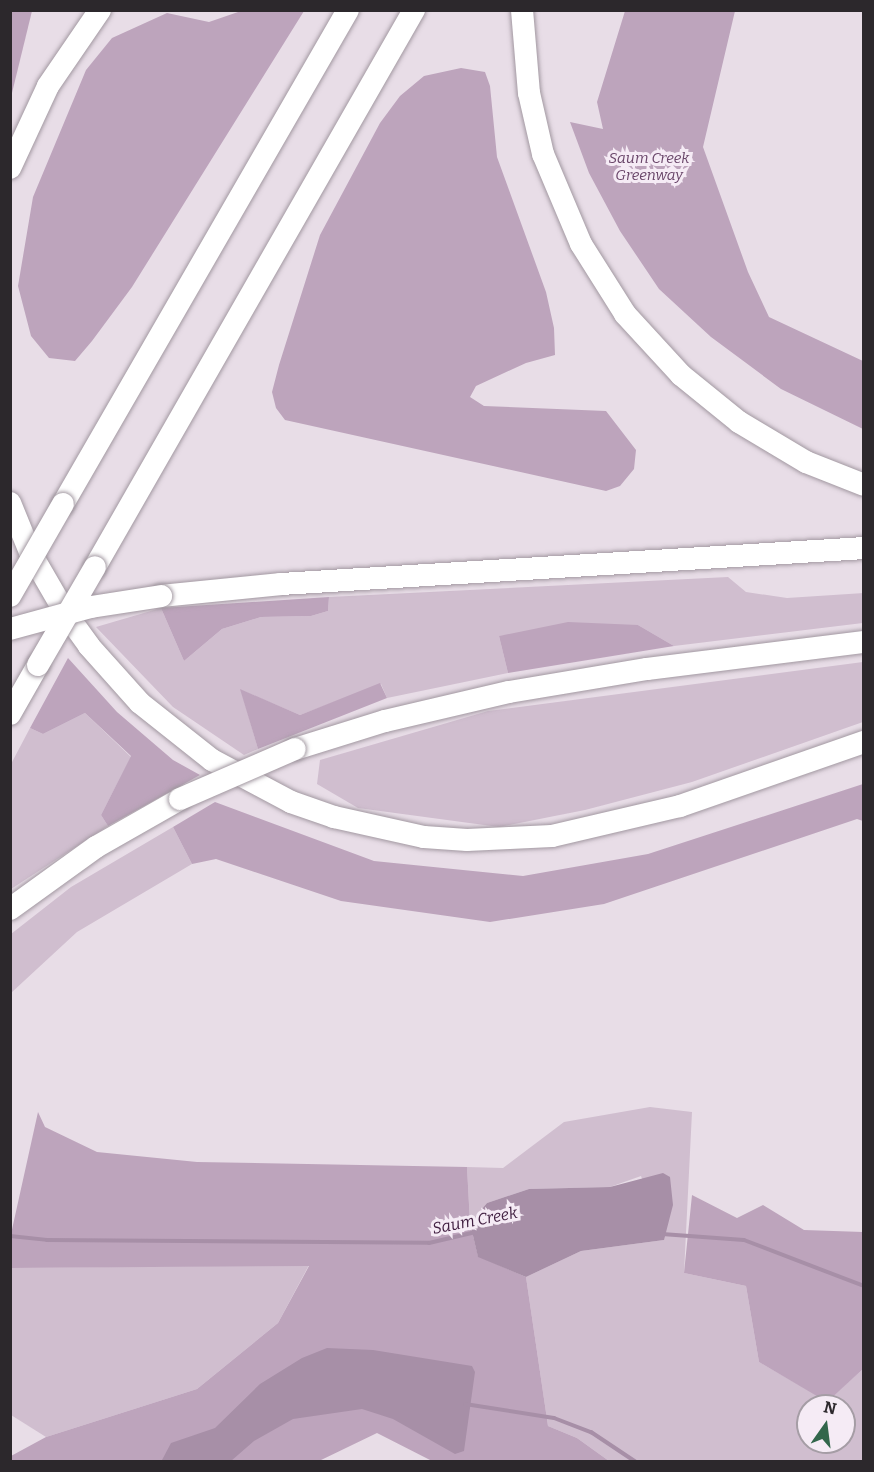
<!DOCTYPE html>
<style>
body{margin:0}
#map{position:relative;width:874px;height:1472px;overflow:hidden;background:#e8dde7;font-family:Bitter,serif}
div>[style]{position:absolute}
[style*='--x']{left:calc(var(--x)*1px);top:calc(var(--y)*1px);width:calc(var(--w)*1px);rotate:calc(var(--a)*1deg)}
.green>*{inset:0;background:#d0becf}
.forest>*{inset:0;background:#bda4bc}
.water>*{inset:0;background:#a78fa7}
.stream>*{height:4px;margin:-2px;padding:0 2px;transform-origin:2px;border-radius:2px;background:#a78fa7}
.roads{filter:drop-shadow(0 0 2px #a298a1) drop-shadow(0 0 2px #a298a1)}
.motorway>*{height:22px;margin:-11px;padding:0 11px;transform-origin:11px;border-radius:11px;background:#fff}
.bridges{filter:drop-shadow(0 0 2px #a298a1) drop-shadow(0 0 2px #a298a1)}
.motorway-bridge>*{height:22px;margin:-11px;padding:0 11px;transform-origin:11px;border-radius:11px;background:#fff}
span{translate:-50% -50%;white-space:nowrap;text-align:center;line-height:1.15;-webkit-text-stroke:6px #f5ebf5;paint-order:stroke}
.park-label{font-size:15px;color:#6a466a;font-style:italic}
.water-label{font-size:16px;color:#422042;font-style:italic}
.frame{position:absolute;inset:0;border:12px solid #2c282c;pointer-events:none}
.north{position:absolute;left:796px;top:1394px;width:60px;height:60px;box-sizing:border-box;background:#f5ebf5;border:2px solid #a59da5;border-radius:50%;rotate:14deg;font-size:16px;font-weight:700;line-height:24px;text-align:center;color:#2c282c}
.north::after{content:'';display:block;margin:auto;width:21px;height:27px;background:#32664b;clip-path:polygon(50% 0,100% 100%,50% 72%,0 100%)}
</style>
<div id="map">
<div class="green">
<div style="clip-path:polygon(728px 577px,746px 592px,787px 598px,864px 593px,863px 623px,674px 646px,638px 625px,499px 636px,508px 673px,387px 698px,381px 684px,300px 715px,241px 690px,258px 749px,244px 755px,173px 707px,96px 627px,161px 608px,184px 661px,222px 629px,261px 617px,311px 616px,328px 611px,329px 597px)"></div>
<div style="clip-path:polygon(863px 662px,863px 722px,692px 782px,585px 810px,499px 827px,358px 808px,317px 784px,320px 760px,488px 711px)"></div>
<div style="clip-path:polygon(85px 713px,131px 757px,101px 815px,108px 826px,11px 889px,11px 764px,30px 728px,43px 734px)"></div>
<div style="clip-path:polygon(173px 827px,192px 864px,77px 932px,11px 993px,11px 934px,71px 887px)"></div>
<div style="clip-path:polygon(evenodd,650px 1107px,692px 1112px,684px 1273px,746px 1286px,759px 1362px,827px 1401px,863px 1369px,863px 1461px,609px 1461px,577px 1438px,548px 1426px,526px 1277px,581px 1251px,664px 1240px,641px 1176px,610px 1187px,529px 1189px,487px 1203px,470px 1223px,467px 1167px,503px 1168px,564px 1122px,650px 1107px,808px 1406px,844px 1406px,844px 1442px,808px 1442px,808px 1406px)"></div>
<div style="clip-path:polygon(309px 1265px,278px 1323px,197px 1389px,46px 1437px,11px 1415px,10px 1268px)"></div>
</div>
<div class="forest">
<div style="clip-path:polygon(11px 10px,32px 11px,11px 97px,10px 11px)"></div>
<div style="clip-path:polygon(241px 11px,304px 11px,132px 287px,92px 341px,75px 361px,49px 358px,31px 336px,18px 286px,33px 197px,86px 70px,112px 38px,167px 13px,209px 22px)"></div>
<div style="clip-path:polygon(625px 11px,735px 11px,703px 147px,748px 272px,769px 317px,863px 361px,863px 429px,781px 389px,711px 337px,659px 289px,620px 231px,589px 173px,570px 122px,603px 129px,597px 102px)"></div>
<div style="clip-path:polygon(461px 68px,485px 72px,490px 86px,497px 157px,546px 292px,554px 328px,555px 355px,526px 363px,476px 386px,470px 397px,484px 406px,606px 411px,636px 450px,634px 469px,620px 486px,606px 491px,285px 420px,276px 408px,272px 392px,279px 365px,320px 235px,380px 123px,400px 96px,424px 76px)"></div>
<div style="clip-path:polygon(329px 597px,328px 611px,311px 616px,261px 617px,222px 629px,184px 661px,161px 608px)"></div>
<div style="clip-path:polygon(568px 622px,638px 625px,674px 646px,508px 673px,499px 636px)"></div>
<div style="clip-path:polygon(68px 658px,117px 712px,173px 760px,200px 775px,108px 826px,101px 815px,131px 756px,85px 713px,43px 734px,30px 728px)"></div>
<div style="clip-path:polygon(380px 683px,387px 698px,258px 749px,240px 689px,300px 715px)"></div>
<div style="clip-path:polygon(863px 784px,863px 821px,857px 819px,604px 904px,490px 922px,341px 901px,216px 859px,192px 864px,173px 827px,215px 802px,374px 861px,523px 876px,648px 854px)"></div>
<div style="clip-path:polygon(38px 1112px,45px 1127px,97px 1152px,197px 1162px,467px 1167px,470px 1223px,478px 1256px,526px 1277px,548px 1426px,577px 1438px,609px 1461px,432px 1461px,377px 1433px,319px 1461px,11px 1462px,11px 1456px,46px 1437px,197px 1389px,278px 1323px,309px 1266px,11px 1268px,11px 1234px)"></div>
<div style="clip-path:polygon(692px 1195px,737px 1218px,763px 1205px,804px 1230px,863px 1232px,863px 1369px,827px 1402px,759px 1362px,746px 1286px,684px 1273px)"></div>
</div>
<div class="water">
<div style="clip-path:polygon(663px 1173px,670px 1177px,673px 1205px,664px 1240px,581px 1251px,526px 1277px,478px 1257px,470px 1223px,487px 1203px,529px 1189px,610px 1187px)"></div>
<div style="clip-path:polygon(327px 1348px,373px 1350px,472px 1366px,475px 1372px,464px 1451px,455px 1454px,393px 1419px,362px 1409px,293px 1419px,254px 1441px,231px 1461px,162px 1460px,171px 1443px,215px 1428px,260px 1384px,302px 1358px)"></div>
</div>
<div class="stream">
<div style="--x:662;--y:1234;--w:82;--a:4.2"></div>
<div style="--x:744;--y:1240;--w:129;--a:21"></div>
<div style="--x:10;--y:1236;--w:37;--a:6"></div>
<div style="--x:47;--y:1240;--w:382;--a:0.4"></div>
<div style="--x:429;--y:1243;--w:48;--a:-13.2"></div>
<div style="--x:465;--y:1404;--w:90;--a:8.9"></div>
<div style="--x:554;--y:1418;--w:40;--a:21"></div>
<div style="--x:591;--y:1432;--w:54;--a:33.7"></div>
</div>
<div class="roads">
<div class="motorway">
<div style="--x:522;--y:10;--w:83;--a:85.2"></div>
<div style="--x:529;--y:93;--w:63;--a:77.1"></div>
<div style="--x:543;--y:154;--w:98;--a:67.1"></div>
<div style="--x:581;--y:244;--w:83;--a:57.8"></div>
<div style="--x:625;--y:314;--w:83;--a:47.4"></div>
<div style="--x:681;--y:375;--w:75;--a:39"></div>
<div style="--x:739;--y:422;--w:78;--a:30.8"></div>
<div style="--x:806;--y:462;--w:62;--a:21.6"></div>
<div style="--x:10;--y:168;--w:90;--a:-65.1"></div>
<div style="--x:48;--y:86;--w:92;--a:-55.6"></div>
<div style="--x:10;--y:503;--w:53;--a:67.8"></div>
<div style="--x:30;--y:552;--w:72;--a:59.9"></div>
<div style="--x:66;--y:614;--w:39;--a:54"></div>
<div style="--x:89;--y:646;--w:76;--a:48.2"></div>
<div style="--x:140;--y:703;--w:92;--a:38.4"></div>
<div style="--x:212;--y:760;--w:89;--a:28"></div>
<div style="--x:291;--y:802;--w:46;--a:19.2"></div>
<div style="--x:334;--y:817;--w:92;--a:12.5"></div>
<div style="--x:424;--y:837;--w:43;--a:4"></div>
<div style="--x:467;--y:840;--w:85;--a:-2.7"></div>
<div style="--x:552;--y:836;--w:131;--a:-13.2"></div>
<div style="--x:680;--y:806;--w:195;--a:-19.2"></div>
<div style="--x:63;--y:504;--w:570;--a:-60.02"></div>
<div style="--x:95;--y:567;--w:642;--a:-60.2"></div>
<div style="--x:161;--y:596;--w:121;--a:-5.7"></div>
<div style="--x:281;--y:584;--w:584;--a:-3.53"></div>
<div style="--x:10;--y:714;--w:56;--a:-60.3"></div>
<div style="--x:295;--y:749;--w:94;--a:-17.3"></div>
<div style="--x:385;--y:721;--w:127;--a:-13.2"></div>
<div style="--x:509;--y:692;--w:140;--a:-9.5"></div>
<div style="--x:647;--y:669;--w:219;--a:-7.1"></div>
<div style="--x:10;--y:909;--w:106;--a:-35.8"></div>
<div style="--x:96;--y:847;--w:97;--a:-29.7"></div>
</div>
</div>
<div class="bridges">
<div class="motorway-bridge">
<div style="--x:10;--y:596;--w:106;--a:-60.1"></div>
<div style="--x:10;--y:629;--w:84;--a:-15.2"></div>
<div style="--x:91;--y:607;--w:71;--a:-8.9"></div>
<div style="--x:38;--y:665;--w:113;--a:-59.8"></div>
<div style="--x:180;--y:799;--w:125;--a:-23.5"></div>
</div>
</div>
<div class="park-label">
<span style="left:649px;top:167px">Saum Creek<br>Greenway</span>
</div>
<div class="water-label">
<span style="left:475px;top:1221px;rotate:-11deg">Saum Creek</span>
</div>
<div class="frame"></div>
<div class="north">N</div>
</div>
